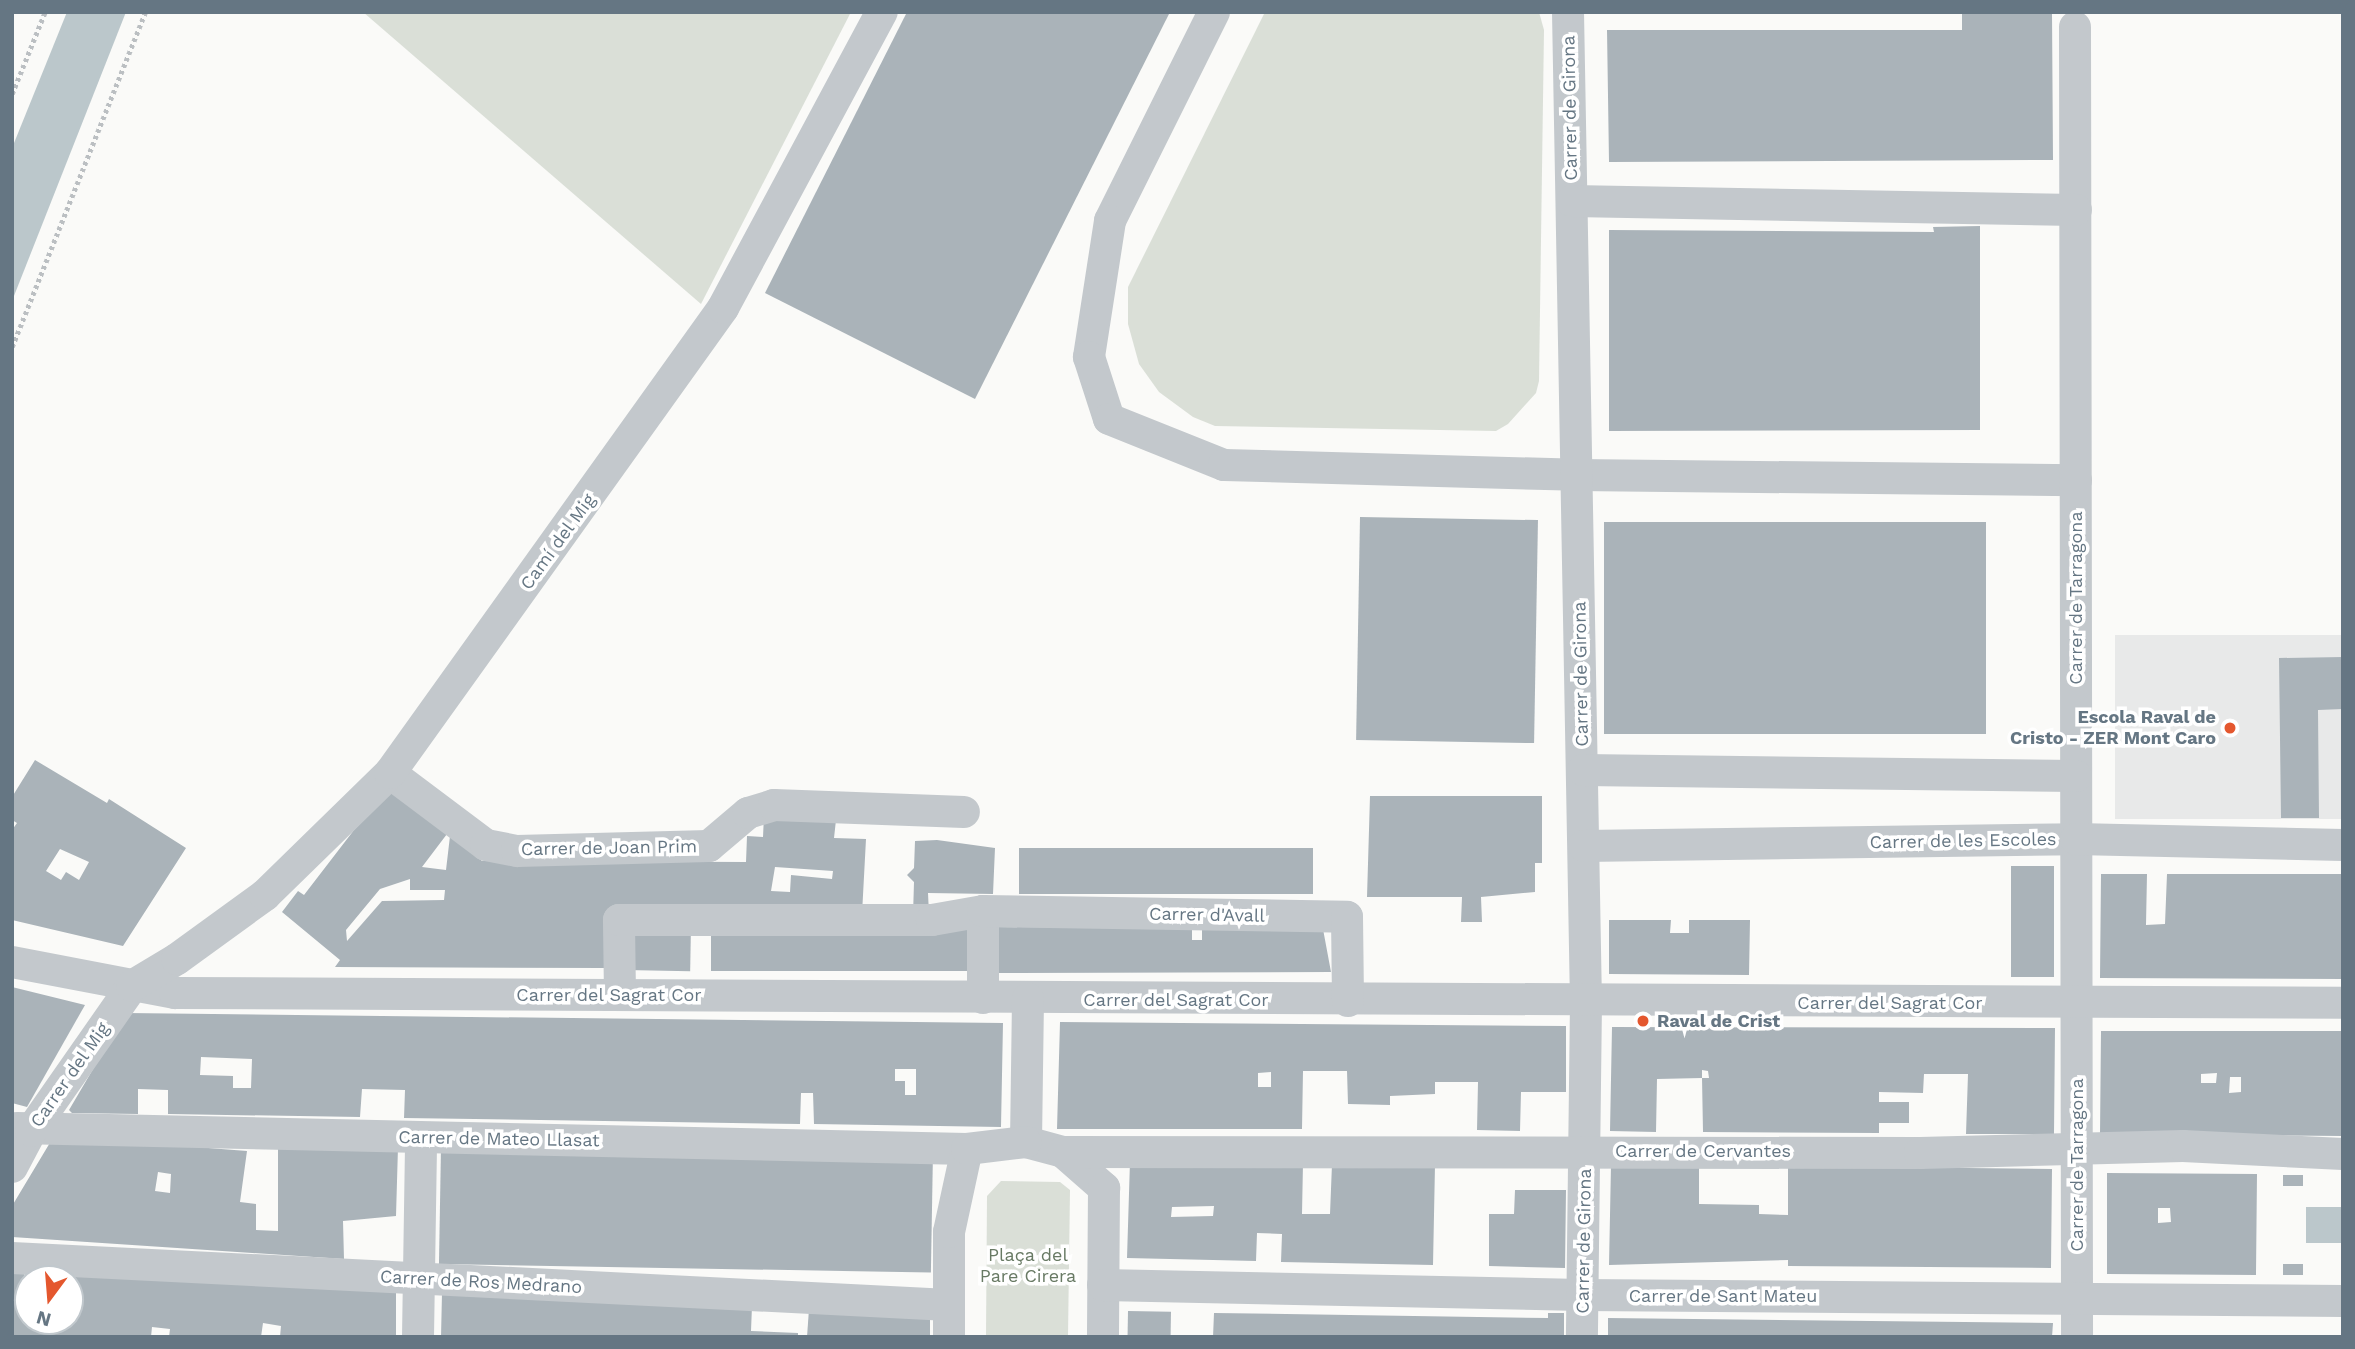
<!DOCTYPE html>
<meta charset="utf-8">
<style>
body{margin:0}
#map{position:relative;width:2355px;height:1349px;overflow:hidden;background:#fafaf8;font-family:"Work Sans",sans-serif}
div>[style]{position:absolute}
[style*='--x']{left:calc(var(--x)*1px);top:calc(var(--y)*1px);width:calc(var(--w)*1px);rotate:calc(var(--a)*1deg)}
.built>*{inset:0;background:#e8e9e9;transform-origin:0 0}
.green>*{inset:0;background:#dadfd7}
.water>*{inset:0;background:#bbc7cb;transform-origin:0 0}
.building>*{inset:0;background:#aab3b9;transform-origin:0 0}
.path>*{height:4.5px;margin-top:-2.25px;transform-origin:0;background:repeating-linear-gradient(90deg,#bbbfc2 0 3.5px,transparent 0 7px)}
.street>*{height:32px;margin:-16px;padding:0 16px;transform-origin:16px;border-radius:16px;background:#c3c8cc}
.dots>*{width:19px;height:19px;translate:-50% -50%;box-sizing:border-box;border:4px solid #fff;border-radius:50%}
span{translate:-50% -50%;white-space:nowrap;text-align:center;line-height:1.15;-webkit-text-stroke:7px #fff;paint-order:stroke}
.street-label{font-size:18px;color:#657683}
.poi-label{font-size:18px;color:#657683;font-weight:700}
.right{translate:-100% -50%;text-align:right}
.left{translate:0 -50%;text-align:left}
.park-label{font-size:18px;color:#687a64}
.frame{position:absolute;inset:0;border:14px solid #657683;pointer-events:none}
.north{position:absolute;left:14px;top:1265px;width:70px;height:70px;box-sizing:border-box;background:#fff;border:2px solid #c1c8cd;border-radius:50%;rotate:196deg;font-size:19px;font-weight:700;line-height:28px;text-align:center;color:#657683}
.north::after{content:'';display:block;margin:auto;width:24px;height:32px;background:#e4572e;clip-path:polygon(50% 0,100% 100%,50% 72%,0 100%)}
</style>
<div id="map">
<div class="built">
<div style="left:2343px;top:635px;width:184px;height:228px;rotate:90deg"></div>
</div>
<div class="green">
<div style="clip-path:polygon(363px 12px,851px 12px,701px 304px)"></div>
<div style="clip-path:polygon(1265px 12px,1539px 12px,1544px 30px,1539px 381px,1536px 393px,1508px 424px,1496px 431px,1215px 426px,1193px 417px,1159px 392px,1139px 364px,1128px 324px,1128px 287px)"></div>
<div style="clip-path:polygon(1001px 1181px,1060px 1182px,1070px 1190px,1068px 1337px,986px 1337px,987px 1196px)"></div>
</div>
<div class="water">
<div style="clip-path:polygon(67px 12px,126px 12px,12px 301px,12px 148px)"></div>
<div style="left:2306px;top:1207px;width:37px;height:36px"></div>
</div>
<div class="building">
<div style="clip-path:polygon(907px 12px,1170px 12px,975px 399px,765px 293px)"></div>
<div style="clip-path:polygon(1962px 12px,2052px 12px,2053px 160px,1609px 162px,1607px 30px,1962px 30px)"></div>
<div style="clip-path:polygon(1980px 226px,1980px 430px,1609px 431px,1609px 230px,1934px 232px,1933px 227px)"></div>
<div style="left:1360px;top:517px;width:178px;height:223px;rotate:1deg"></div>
<div style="left:1604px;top:522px;width:382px;height:212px"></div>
<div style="clip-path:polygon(2343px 657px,2343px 709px,2318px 710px,2319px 818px,2281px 818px,2279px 658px)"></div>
<div style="clip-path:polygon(evenodd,35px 760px,107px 803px,109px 799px,186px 848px,123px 946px,12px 920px,12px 830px,17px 823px,12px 820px,12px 797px,35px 760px,60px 849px,89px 862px,79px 880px,66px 872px,61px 880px,46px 871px,60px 849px)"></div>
<div style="clip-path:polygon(evenodd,392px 790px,447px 834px,422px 867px,446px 870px,450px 836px,482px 861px,746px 862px,747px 836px,763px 837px,764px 815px,836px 820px,834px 838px,866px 839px,862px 914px,613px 913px,605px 968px,335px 967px,340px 960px,282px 912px,298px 891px,304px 895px,354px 830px,392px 790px,775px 867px,833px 871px,832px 879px,791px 875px,790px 892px,771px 891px,775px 867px,392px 790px,410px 879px,410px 890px,445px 890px,444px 900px,382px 901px,347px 941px,346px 930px,380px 889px,410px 879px)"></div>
<div style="clip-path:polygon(1370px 796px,1542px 796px,1542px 863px,1535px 863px,1535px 892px,1481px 897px,1482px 922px,1461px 922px,1462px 897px,1367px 897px)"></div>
<div style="clip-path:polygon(937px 840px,995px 848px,993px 894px,928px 893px,929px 914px,913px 915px,914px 882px,907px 875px,914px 868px,915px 841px)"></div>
<div style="left:1019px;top:848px;width:294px;height:46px"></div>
<div style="left:2054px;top:866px;width:111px;height:43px;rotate:90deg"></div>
<div style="clip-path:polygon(2101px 874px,2147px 874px,2146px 925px,2165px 924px,2167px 874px,2343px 874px,2343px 979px,2100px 978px)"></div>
<div style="clip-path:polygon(1609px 920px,1671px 920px,1670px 933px,1689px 933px,1689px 920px,1750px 920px,1749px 975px,1609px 974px)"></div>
<div style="left:626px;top:923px;width:65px;height:47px;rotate:1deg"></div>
<div style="left:711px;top:924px;width:267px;height:47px"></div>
<div style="clip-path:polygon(992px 927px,1192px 928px,1192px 940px,1202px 940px,1202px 928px,1323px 929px,1331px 972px,993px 973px)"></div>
<div style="clip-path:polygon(12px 987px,85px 1005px,27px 1107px,12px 1103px)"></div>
<div style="clip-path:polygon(evenodd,126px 1013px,1003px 1023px,1001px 1127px,814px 1124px,813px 1093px,801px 1093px,800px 1124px,404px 1118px,405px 1090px,362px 1089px,360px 1117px,168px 1114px,168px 1090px,138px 1089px,138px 1114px,72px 1113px,69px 1110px,126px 1013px,201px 1057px,252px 1059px,251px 1088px,233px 1088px,233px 1076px,200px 1075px,201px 1057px,126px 1013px,895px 1069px,916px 1069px,916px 1095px,905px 1095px,905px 1081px,895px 1081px,895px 1069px)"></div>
<div style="clip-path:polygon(evenodd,1060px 1022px,1566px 1026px,1566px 1092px,1521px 1092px,1520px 1131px,1477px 1130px,1478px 1082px,1435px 1082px,1435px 1094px,1390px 1096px,1390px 1105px,1348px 1104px,1347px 1071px,1303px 1071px,1302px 1129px,1057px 1129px,1060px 1022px,1271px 1072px,1271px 1087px,1258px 1087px,1258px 1073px,1271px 1072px)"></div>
<div style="clip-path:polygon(1612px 1027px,2055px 1028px,2054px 1134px,1966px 1134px,1968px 1074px,1924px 1074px,1923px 1093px,1879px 1092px,1879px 1102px,1909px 1102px,1909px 1123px,1879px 1123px,1879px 1133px,1703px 1132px,1702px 1078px,1709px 1078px,1708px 1071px,1702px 1070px,1702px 1078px,1657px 1079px,1656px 1132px,1610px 1131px)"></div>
<div style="clip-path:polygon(evenodd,2101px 1031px,2343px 1031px,2343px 1136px,2100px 1134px,2101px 1031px,2217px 1073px,2216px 1083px,2201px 1083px,2201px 1074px,2217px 1073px,2101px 1031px,2230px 1077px,2241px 1077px,2241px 1092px,2229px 1093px,2230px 1077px)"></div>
<div style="clip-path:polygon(evenodd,54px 1136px,247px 1151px,240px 1202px,256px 1204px,256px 1230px,278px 1231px,278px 1147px,398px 1147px,396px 1216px,343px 1221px,344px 1259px,12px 1237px,12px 1206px,54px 1136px,158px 1172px,171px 1174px,170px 1193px,155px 1191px,158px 1172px)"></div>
<div style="left:441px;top:1147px;width:492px;height:117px;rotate:1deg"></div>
<div style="clip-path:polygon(evenodd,1130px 1161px,1303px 1163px,1302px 1214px,1330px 1214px,1332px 1164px,1435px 1165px,1433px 1265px,1281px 1262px,1282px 1234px,1257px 1233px,1256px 1261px,1127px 1258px,1130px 1161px,1214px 1206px,1213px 1216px,1171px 1217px,1172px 1207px,1214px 1206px)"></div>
<div style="clip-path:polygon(1611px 1165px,1699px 1166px,1699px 1204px,1759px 1205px,1759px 1214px,1788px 1215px,1788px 1166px,2052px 1169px,2051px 1268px,1788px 1266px,1788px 1260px,1609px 1265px)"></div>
<div style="clip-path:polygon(evenodd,2107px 1173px,2257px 1174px,2256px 1275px,2107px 1274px,2107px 1173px,2158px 1208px,2170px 1208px,2171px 1222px,2158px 1223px,2158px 1208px)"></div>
<div style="left:2283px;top:1175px;width:20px;height:11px"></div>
<div style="clip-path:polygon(1515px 1190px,1566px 1190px,1565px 1268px,1489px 1266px,1489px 1214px,1514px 1214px)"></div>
<div style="left:2283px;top:1264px;width:20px;height:11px"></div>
<div style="clip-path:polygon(12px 1266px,25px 1267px,21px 1317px,28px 1321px,70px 1321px,72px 1270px,396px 1292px,396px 1337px,280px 1337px,281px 1326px,263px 1323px,261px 1337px,169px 1337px,170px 1329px,152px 1327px,151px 1337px,12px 1337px)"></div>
<div style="clip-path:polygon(442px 1293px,752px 1306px,751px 1331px,798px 1333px,798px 1337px,441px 1337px)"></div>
<div style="clip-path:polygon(809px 1309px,930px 1314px,930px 1337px,807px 1337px)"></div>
<div style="left:1128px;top:1311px;width:43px;height:26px;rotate:1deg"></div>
<div style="clip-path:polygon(1214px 1313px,1548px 1318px,1548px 1313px,1564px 1313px,1564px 1337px,1213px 1337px)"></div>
<div style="clip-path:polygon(1608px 1318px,2053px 1323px,2052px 1337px,1608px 1337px)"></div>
</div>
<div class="path">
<div style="--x:12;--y:94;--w:88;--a:-68.1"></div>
<div style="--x:12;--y:347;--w:360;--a:-68.3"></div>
</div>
<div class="street">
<div style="--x:1214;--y:12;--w:233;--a:116.5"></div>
<div style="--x:1110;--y:221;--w:138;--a:98.8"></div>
<div style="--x:1089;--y:357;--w:65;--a:72.1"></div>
<div style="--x:1109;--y:419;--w:124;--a:21.8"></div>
<div style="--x:1224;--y:465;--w:353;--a:1.6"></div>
<div style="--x:1577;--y:475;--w:499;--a:0.6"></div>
<div style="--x:1568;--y:12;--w:990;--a:88.96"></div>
<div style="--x:1586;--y:1002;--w:335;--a:90.7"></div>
<div style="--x:2075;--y:27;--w:1310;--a:89.91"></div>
<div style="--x:1572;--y:201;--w:504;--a:1.02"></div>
<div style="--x:1583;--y:770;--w:493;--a:0.7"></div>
<div style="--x:390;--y:773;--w:120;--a:36.9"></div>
<div style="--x:486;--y:845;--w:32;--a:11"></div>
<div style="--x:517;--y:851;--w:192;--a:-1.5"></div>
<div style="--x:709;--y:846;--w:51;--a:-40.2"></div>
<div style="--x:748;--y:813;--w:27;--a:-17"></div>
<div style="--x:774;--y:805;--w:190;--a:2.1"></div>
<div style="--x:1584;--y:846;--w:492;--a:-0.8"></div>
<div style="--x:2076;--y:839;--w:267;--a:1.3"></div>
<div style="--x:12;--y:962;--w:166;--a:10.8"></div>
<div style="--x:175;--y:993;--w:2168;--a:0.26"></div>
<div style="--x:620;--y:995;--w:75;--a:-90.8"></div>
<div style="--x:619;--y:920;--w:313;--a:0"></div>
<div style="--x:932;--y:920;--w:52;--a:-10"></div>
<div style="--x:983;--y:998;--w:87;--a:-90"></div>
<div style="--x:983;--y:911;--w:364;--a:0.9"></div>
<div style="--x:1347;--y:917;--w:84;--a:89.3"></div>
<div style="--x:1028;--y:999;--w:143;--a:90.8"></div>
<div style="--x:1026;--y:1142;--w:38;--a:15"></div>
<div style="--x:1063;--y:1152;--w:55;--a:41.3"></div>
<div style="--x:1104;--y:1188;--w:149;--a:90.4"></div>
<div style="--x:17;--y:1128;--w:950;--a:1.27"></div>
<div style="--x:1063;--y:1152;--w:857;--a:0.07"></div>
<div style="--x:1920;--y:1153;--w:263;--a:-1.5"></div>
<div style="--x:2183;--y:1146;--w:160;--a:2.9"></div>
<div style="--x:12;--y:1167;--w:41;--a:-62.2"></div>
<div style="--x:31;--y:1131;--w:177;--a:-55.1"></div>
<div style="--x:132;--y:986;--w:52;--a:-31"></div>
<div style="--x:177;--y:959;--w:109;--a:-36"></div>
<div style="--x:265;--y:895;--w:175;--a:-44.3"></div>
<div style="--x:390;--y:773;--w:572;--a:-54.39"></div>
<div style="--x:723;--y:308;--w:336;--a:-61.8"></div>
<div style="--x:12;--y:1258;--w:938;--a:2.87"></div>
<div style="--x:1103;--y:1285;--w:479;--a:1.2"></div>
<div style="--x:1582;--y:1295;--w:761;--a:0.45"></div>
<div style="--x:418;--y:1337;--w:199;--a:-89.1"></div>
<div style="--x:949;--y:1337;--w:105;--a:-90"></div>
<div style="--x:949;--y:1232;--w:85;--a:-77.8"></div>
<div style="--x:967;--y:1149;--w:59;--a:-6.8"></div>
</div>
<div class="dots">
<div style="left:2230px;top:728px;background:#e4572e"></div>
<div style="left:1643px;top:1021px;background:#e4572e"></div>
</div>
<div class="street-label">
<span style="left:1570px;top:108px;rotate:-91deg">Carrer de Girona</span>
<span style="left:558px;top:542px;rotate:-54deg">Camí del Mig</span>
<span style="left:2076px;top:598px;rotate:-90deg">Carrer de Tarragona</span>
<span style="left:1581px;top:674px;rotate:-91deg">Carrer de Girona</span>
<span style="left:1963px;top:841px;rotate:-1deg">Carrer de les Escoles</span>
<span style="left:609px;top:848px;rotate:-1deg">Carrer de Joan Prim</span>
<span style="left:1207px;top:915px;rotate:1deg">Carrer d'Avall</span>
<span style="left:609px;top:995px">Carrer del Sagrat Cor</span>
<span style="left:1176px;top:1000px">Carrer del Sagrat Cor</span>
<span style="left:1890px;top:1003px">Carrer del Sagrat Cor</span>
<span style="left:70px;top:1075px;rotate:-55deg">Carrer del Mig</span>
<span style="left:499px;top:1139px;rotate:1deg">Carrer de Mateo Llasat</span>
<span style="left:1703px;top:1151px">Carrer de Cervantes</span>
<span style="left:2077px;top:1165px;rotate:-90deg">Carrer de Tarragona</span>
<span style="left:1584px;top:1241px;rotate:-89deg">Carrer de Girona</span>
<span style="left:481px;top:1282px;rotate:3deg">Carrer de Ros Medrano</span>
<span style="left:1723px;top:1296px">Carrer de Sant Mateu</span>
</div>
<div class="poi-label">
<span class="right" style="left:2216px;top:728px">Escola Raval de<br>Cristo - ZER Mont Caro</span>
<span class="left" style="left:1657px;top:1021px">Raval de Crist</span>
</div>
<div class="park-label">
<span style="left:1028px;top:1266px">Plaça del<br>Pare Cirera</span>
</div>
<div class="frame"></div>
<div class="north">N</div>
</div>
